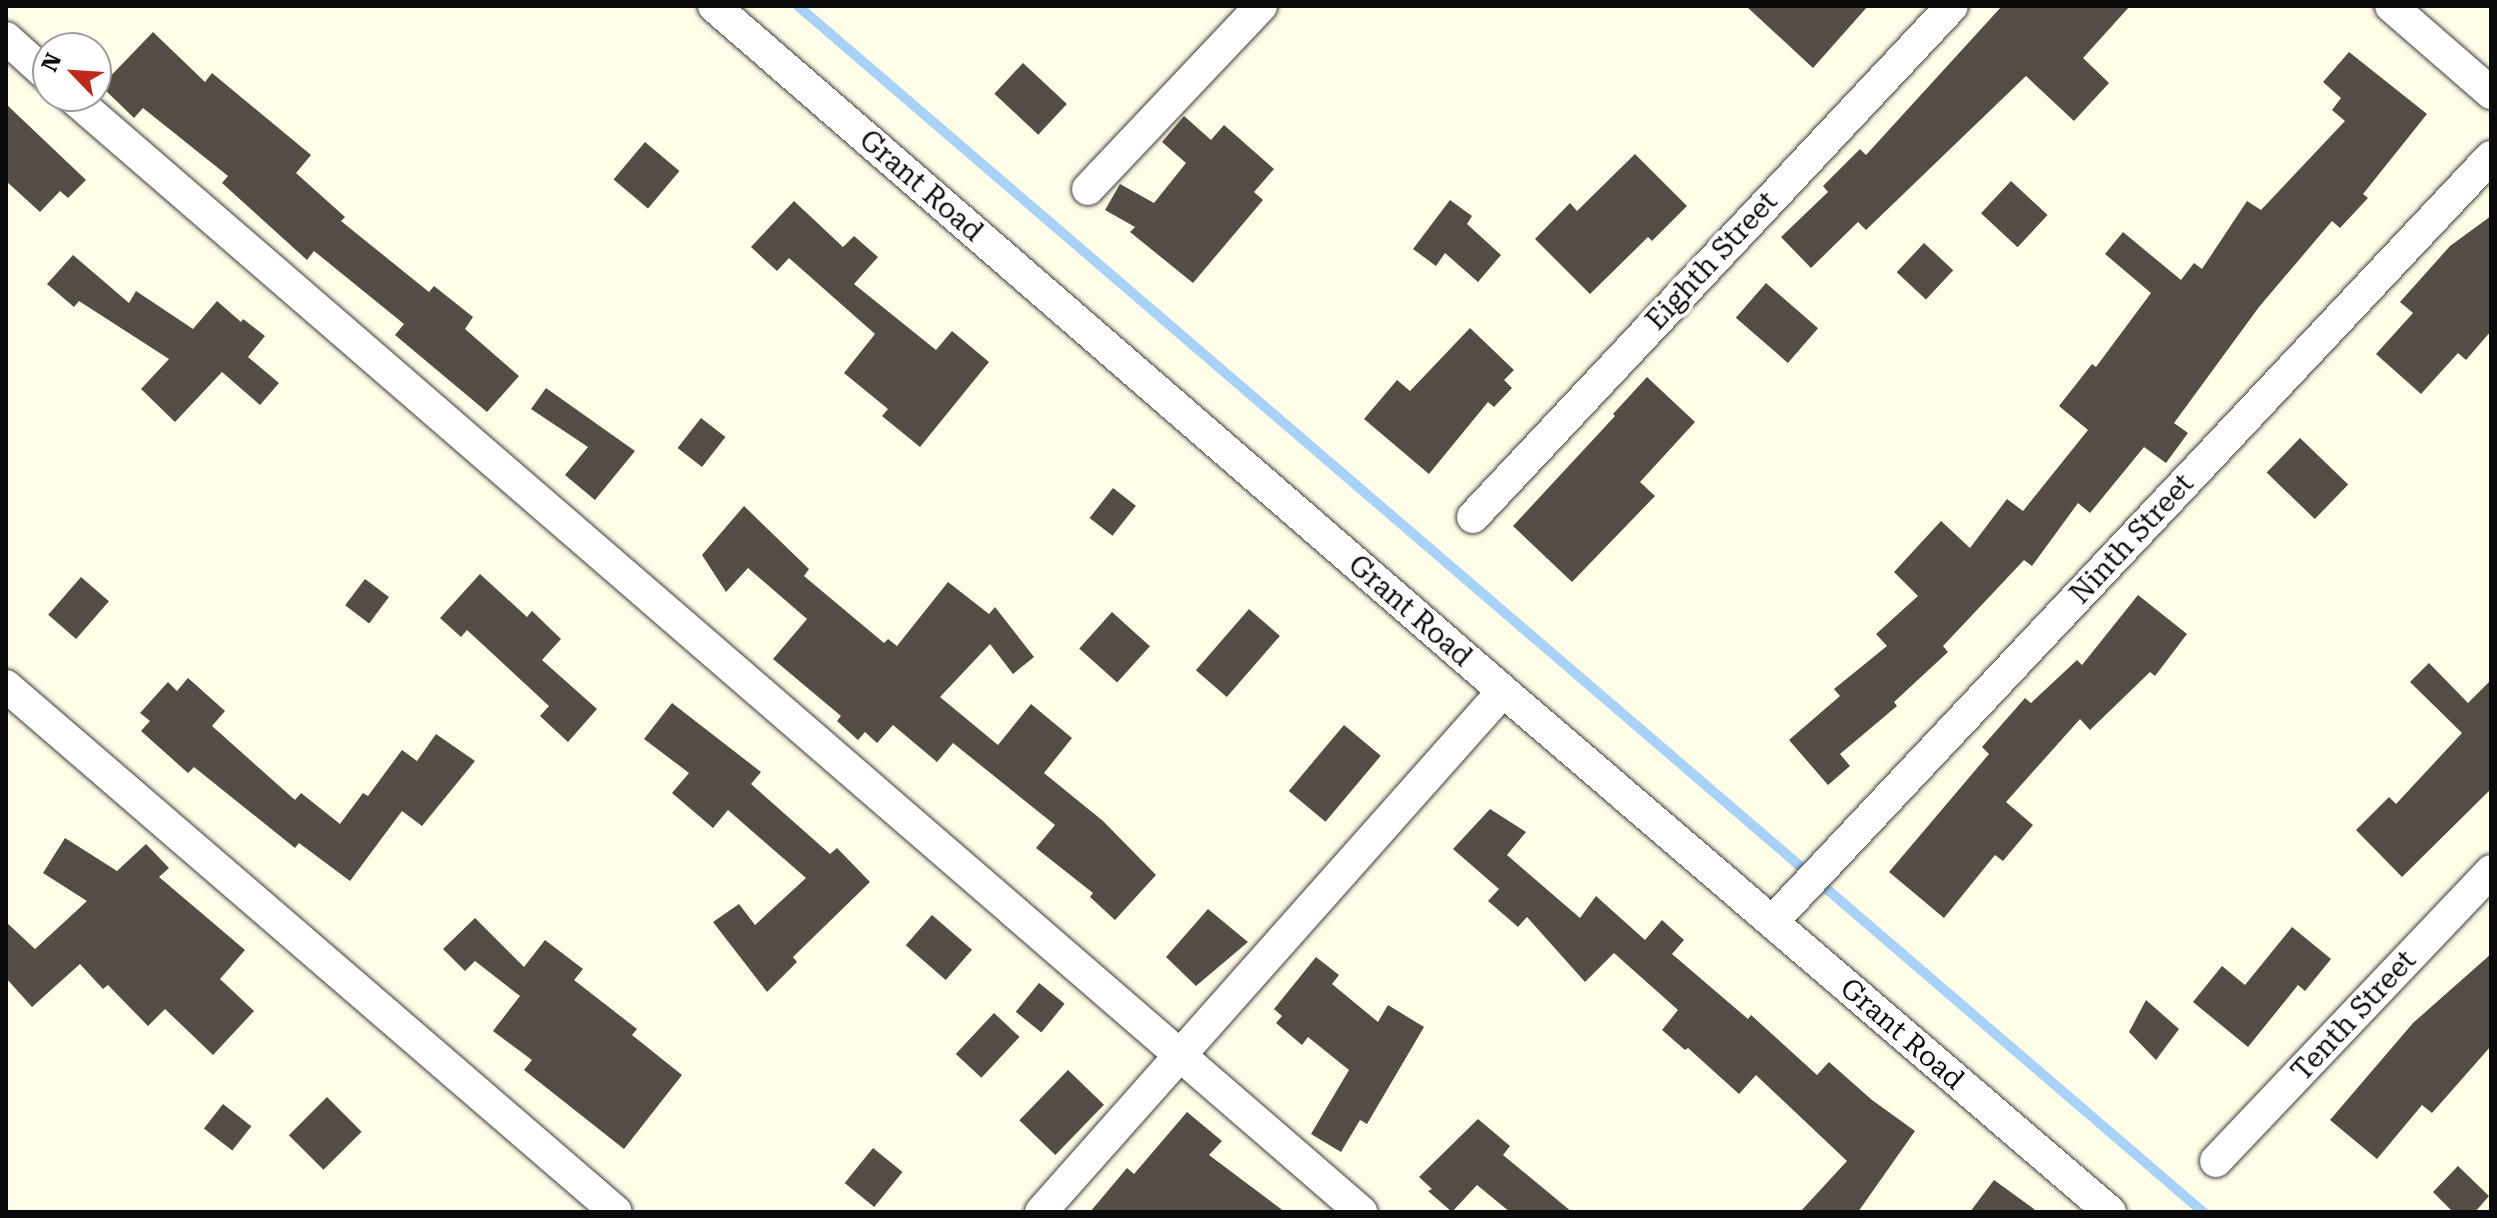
<!DOCTYPE html>
<style>
body{margin:0}
#map{position:relative;width:2497px;height:1218px;overflow:hidden;background:#fffde7;font-family:"Roboto Serif",serif}
div>[style]{position:absolute}
[style*='--x']{left:calc(var(--x)*1px);top:calc(var(--y)*1px);width:calc(var(--w)*1px);rotate:calc(var(--a)*1deg)}
.stream>*{height:10px;margin:-5px;padding:0 5px;transform-origin:5px;border-radius:5px;background:#a9d2f9}
.building>*{inset:0;background:#534d46;transform-origin:0 0}
.roads{filter:drop-shadow(0 0 2px #3d3d3d) drop-shadow(0 0 2px #3d3d3d)}
.minor>*{height:32px;margin:-16px;padding:0 16px;transform-origin:16px;border-radius:16px;background:#fff}
span{translate:-50% -50%;white-space:nowrap;text-align:center;line-height:1.15;-webkit-text-stroke:8px #fff;paint-order:stroke}
.street-label{font-size:28px;color:#0a0a0a}
.frame{position:absolute;inset:0;border:8px solid #0a0a0a;pointer-events:none}
.north{position:absolute;left:32px;top:32px;width:80px;height:80px;box-sizing:border-box;background:#fff;border:2px solid #9d9d9d;border-radius:50%;rotate:295deg;font-size:22px;font-weight:700;line-height:32px;text-align:center;color:#0a0a0a}
.north::after{content:'';display:block;margin:auto;width:28px;height:36px;background:#bf281d;clip-path:polygon(50% 0,100% 100%,50% 72%,0 100%)}
</style>
<div id="map">
<div class="stream">
<div style="--x:798;--y:6;--w:1852;--a:40.64"></div>
</div>
<div class="building">
<div style="clip-path:polygon(1746px 6px,1868px 6px,1813px 68px)"></div>
<div style="clip-path:polygon(2002px 6px,2130px 6px,2083px 58px,2109px 83px,2074px 121px,2026px 76px,1866px 230px,1858px 222px,1811px 268px,1781px 237px,1828px 192px,1823px 186px,1860px 149px,1866px 155px)"></div>
<div style="clip-path:polygon(153px 32px,205px 82px,212px 73px,311px 155px,296px 173px,345px 217px,341px 221px,429px 292px,434px 286px,473px 317px,465px 329px,519px 376px,487px 412px,395px 335px,404px 324px,314px 251px,307px 260px,222px 183px,228px 176px,143px 108px,134px 118px,101px 86px)"></div>
<div style="clip-path:polygon(2349px 52px,2427px 114px,2363px 194px,2368px 198px,2340px 228px,2332px 221px,2259px 307px,2174px 423px,2188px 433px,2166px 463px,2144px 447px,2090px 513px,2078px 503px,2032px 566px,2024px 560px,1943px 646px,1948px 652px,1894px 702px,1897px 706px,1840px 754px,1850px 766px,1828px 785px,1789px 740px,1840px 696px,1834px 689px,1887px 646px,1876px 634px,1918px 596px,1894px 572px,1941px 521px,1970px 548px,2007px 499px,2023px 511px,2088px 430px,2059px 406px,2092px 364px,2096px 367px,2151px 293px,2105px 254px,2123px 232px,2181px 280px,2194px 263px,2202px 269px,2247px 201px,2261px 210px,2345px 121px,2332px 110px,2341px 98px,2323px 82px)"></div>
<div style="left:1023px;top:63px;width:60px;height:42px;rotate:43deg"></div>
<div style="clip-path:polygon(6px 104px,86px 180px,68px 198px,60px 191px,40px 212px,6px 181px)"></div>
<div style="clip-path:polygon(1184px 116px,1211px 140px,1224px 125px,1274px 169px,1254px 192px,1263px 200px,1193px 283px,1130px 232px,1135px 227px,1105px 210px,1120px 184px,1154px 203px,1186px 163px,1162px 142px)"></div>
<div style="left:645px;top:142px;width:45px;height:49px;rotate:40deg"></div>
<div style="clip-path:polygon(1635px 154px,1687px 206px,1652px 241px,1648px 237px,1590px 294px,1535px 239px,1570px 203px,1577px 211px)"></div>
<div style="left:2011px;top:181px;width:50px;height:44px;rotate:43deg"></div>
<div style="clip-path:polygon(1450px 200px,1472px 216px,1467px 224px,1501px 255px,1478px 282px,1445px 253px,1436px 266px,1413px 249px)"></div>
<div style="clip-path:polygon(794px 201px,843px 247px,854px 236px,878px 257px,854px 284px,936px 350px,952px 331px,989px 362px,920px 447px,882px 416px,888px 409px,844px 373px,875px 334px,789px 258px,777px 271px,751px 247px)"></div>
<div style="clip-path:polygon(2491px 216px,2491px 331px,2466px 360px,2458px 353px,2421px 394px,2376px 354px,2413px 313px,2400px 302px,2450px 246px)"></div>
<div style="left:1924px;top:243px;width:40px;height:40px;rotate:43deg"></div>
<div style="clip-path:polygon(73px 255px,129px 303px,136px 291px,193px 329px,217px 301px,241px 322px,243px 319px,265px 336px,248px 357px,279px 383px,260px 405px,222px 372px,175px 422px,141px 389px,169px 359px,79px 301px,74px 307px,47px 284px)"></div>
<div style="left:1766px;top:283px;width:69px;height:46px;rotate:41deg"></div>
<div style="clip-path:polygon(1470px 328px,1514px 370px,1504px 380px,1512px 388px,1494px 407px,1488px 402px,1429px 474px,1364px 419px,1397px 380px,1410px 391px)"></div>
<div style="clip-path:polygon(1647px 377px,1695px 422px,1640px 482px,1655px 496px,1572px 582px,1513px 526px,1615px 416px,1613px 414px)"></div>
<div style="clip-path:polygon(546px 388px,635px 451px,595px 500px,565px 475px,588px 447px,531px 409px)"></div>
<div style="left:701px;top:418px;width:31px;height:38px;rotate:38deg"></div>
<div style="left:2300px;top:438px;width:67px;height:48px;rotate:44deg"></div>
<div style="left:1113px;top:488px;width:29px;height:38px;rotate:38deg"></div>
<div style="clip-path:polygon(744px 506px,809px 569px,804px 576px,884px 643px,888px 639px,897px 646px,948px 582px,989px 614px,995px 607px,1034px 657px,1013px 674px,990px 644px,940px 697px,998px 745px,1031px 704px,1072px 738px,1044px 773px,1103px 821px,1156px 875px,1115px 920px,1090px 897px,1093px 893px,1036px 848px,1055px 825px,953px 743px,937px 762px,893px 725px,877px 743px,865px 732px,858px 740px,837px 721px,841px 716px,773px 659px,807px 619px,748px 568px,726px 592px,702px 555px)"></div>
<div style="clip-path:polygon(480px 574px,527px 617px,532px 611px,561px 639px,542px 660px,597px 709px,568px 742px,540px 716px,549px 706px,467px 630px,461px 637px,440px 618px)"></div>
<div style="left:81px;top:577px;width:37px;height:50px;rotate:41deg"></div>
<div style="left:365px;top:579px;width:30px;height:33px;rotate:37deg"></div>
<div style="clip-path:polygon(2138px 595px,2187px 634px,2155px 676px,2150px 672px,2090px 730px,2080px 719px,2006px 802px,2033px 825px,2003px 861px,1995px 855px,1944px 918px,1889px 872px,1989px 754px,1982px 747px,2025px 698px,2031px 703px,2077px 660px,2082px 665px)"></div>
<div style="left:1249px;top:609px;width:41px;height:81px;rotate:41deg"></div>
<div style="left:1112px;top:612px;width:51px;height:49px;rotate:42deg"></div>
<div style="clip-path:polygon(2429px 663px,2468px 703px,2491px 680px,2491px 789px,2402px 877px,2356px 830px,2389px 797px,2396px 804px,2462px 733px,2410px 682px)"></div>
<div style="clip-path:polygon(188px 678px,225px 711px,212px 726px,295px 800px,301px 793px,340px 824px,363px 793px,368px 796px,402px 750px,417px 761px,436px 734px,475px 761px,422px 826px,402px 811px,350px 881px,299px 843px,295px 848px,194px 767px,188px 773px,141px 731px,150px 721px,140px 713px,168px 682px,177px 691px)"></div>
<div style="clip-path:polygon(672px 703px,761px 772px,751px 784px,830px 854px,837px 848px,870px 882px,793px 957px,797px 962px,767px 992px,713px 922px,739px 904px,755px 925px,806px 878px,728px 810px,713px 828px,672px 793px,689px 773px,644px 739px)"></div>
<div style="left:1344px;top:725px;width:48px;height:86px;rotate:40deg"></div>
<div style="clip-path:polygon(1490px 809px,1526px 832px,1507px 855px,1580px 918px,1596px 896px,1645px 940px,1662px 920px,1684px 940px,1672px 954px,1748px 1019px,1751px 1015px,1817px 1075px,1829px 1062px,1872px 1100px,1915px 1131px,1858px 1212px,1800px 1212px,1847px 1161px,1756px 1075px,1739px 1094px,1688px 1048px,1685px 1050px,1662px 1030px,1678px 1010px,1614px 953px,1585px 982px,1527px 917px,1518px 927px,1488px 901px,1499px 889px,1453px 849px)"></div>
<div style="clip-path:polygon(65px 838px,117px 871px,146px 844px,169px 868px,159px 877px,245px 950px,220px 979px,254px 1011px,213px 1055px,165px 1009px,148px 1026px,108px 985px,103px 989px,80px 964px,32px 1007px,6px 978px,6px 922px,35px 949px,87px 901px,43px 873px)"></div>
<div style="clip-path:polygon(1208px 909px,1248px 942px,1196px 986px,1166px 957px)"></div>
<div style="left:932px;top:915px;width:53px;height:40px;rotate:41deg"></div>
<div style="clip-path:polygon(475px 918px,524px 967px,545px 940px,583px 969px,574px 980px,637px 1029px,632px 1035px,682px 1075px,624px 1149px,524px 1070px,532px 1060px,493px 1031px,520px 996px,475px 961px,465px 971px,443px 949px)"></div>
<div style="clip-path:polygon(2292px 927px,2331px 959px,2305px 991px,2298px 985px,2248px 1047px,2193px 1002px,2222px 966px,2245px 985px)"></div>
<div style="clip-path:polygon(2491px 954px,2491px 1046px,2432px 1113px,2422px 1105px,2377px 1159px,2330px 1120px,2413px 1023px)"></div>
<div style="clip-path:polygon(1316px 957px,1339px 975px,1332px 984px,1378px 1022px,1388px 1005px,1424px 1027px,1367px 1124px,1360px 1120px,1341px 1152px,1311px 1134px,1349px 1070px,1308px 1037px,1302px 1045px,1276px 1023px,1282px 1016px,1274px 1009px)"></div>
<div style="left:1039px;top:983px;width:33px;height:37px;rotate:39deg"></div>
<div style="clip-path:polygon(2146px 1000px,2179px 1029px,2156px 1060px,2129px 1032px)"></div>
<div style="left:994px;top:1013px;width:35px;height:56px;rotate:43deg"></div>
<div style="left:1068px;top:1070px;width:50px;height:70px;rotate:44deg"></div>
<div style="left:327px;top:1097px;width:49px;height:54px;rotate:45deg"></div>
<div style="left:223px;top:1104px;width:36px;height:31px;rotate:38deg"></div>
<div style="clip-path:polygon(1187px 1112px,1222px 1141px,1209px 1155px,1285px 1212px,1090px 1212px,1127px 1168px,1134px 1174px)"></div>
<div style="clip-path:polygon(1478px 1119px,1510px 1146px,1503px 1155px,1572px 1212px,1510px 1212px,1477px 1185px,1452px 1212px,1428px 1191px,1432px 1189px,1419px 1177px)"></div>
<div style="left:873px;top:1148px;width:38px;height:45px;rotate:39deg"></div>
<div style="clip-path:polygon(2458px 1166px,2489px 1196px,2475px 1212px,2453px 1212px,2433px 1192px)"></div>
<div style="clip-path:polygon(1994px 1180px,2038px 1212px,1970px 1212px)"></div>
</div>
<div class="roads">
<div class="minor">
<div style="--x:714;--y:6;--w:1045;--a:40.96"></div>
<div style="--x:1503;--y:691;--w:800;--a:40.64"></div>
<div style="--x:2391;--y:6;--w:133;--a:41"></div>
<div style="--x:6;--y:38;--w:57;--a:42.1"></div>
<div style="--x:71;--y:96;--w:1706;--a:40.86"></div>
<div style="--x:1088;--y:189;--w:252;--a:-46.6"></div>
<div style="--x:1473;--y:517;--w:700;--a:-46.85"></div>
<div style="--x:6;--y:686;--w:805;--a:40.77"></div>
<div style="--x:1772;--y:922;--w:1050;--a:-46.78"></div>
<div style="--x:2216;--y:1161;--w:400;--a:-46.5"></div>
<div style="--x:1041;--y:1212;--w:696;--a:-48.43"></div>
</div>
</div>
<div class="street-label">
<span style="left:921px;top:186px;rotate:41deg">Grant Road</span>
<span style="left:1712px;top:261px;rotate:-47deg">Eighth Street</span>
<span style="left:2132px;top:539px;rotate:-47deg">Ninth Street</span>
<span style="left:1410px;top:611px;rotate:41deg">Grant Road</span>
<span style="left:2354px;top:1016px;rotate:-47deg">Tenth Street</span>
<span style="left:1902px;top:1034px;rotate:41deg">Grant Road</span>
</div>
<div class="frame"></div>
<div class="north">N</div>
</div>
